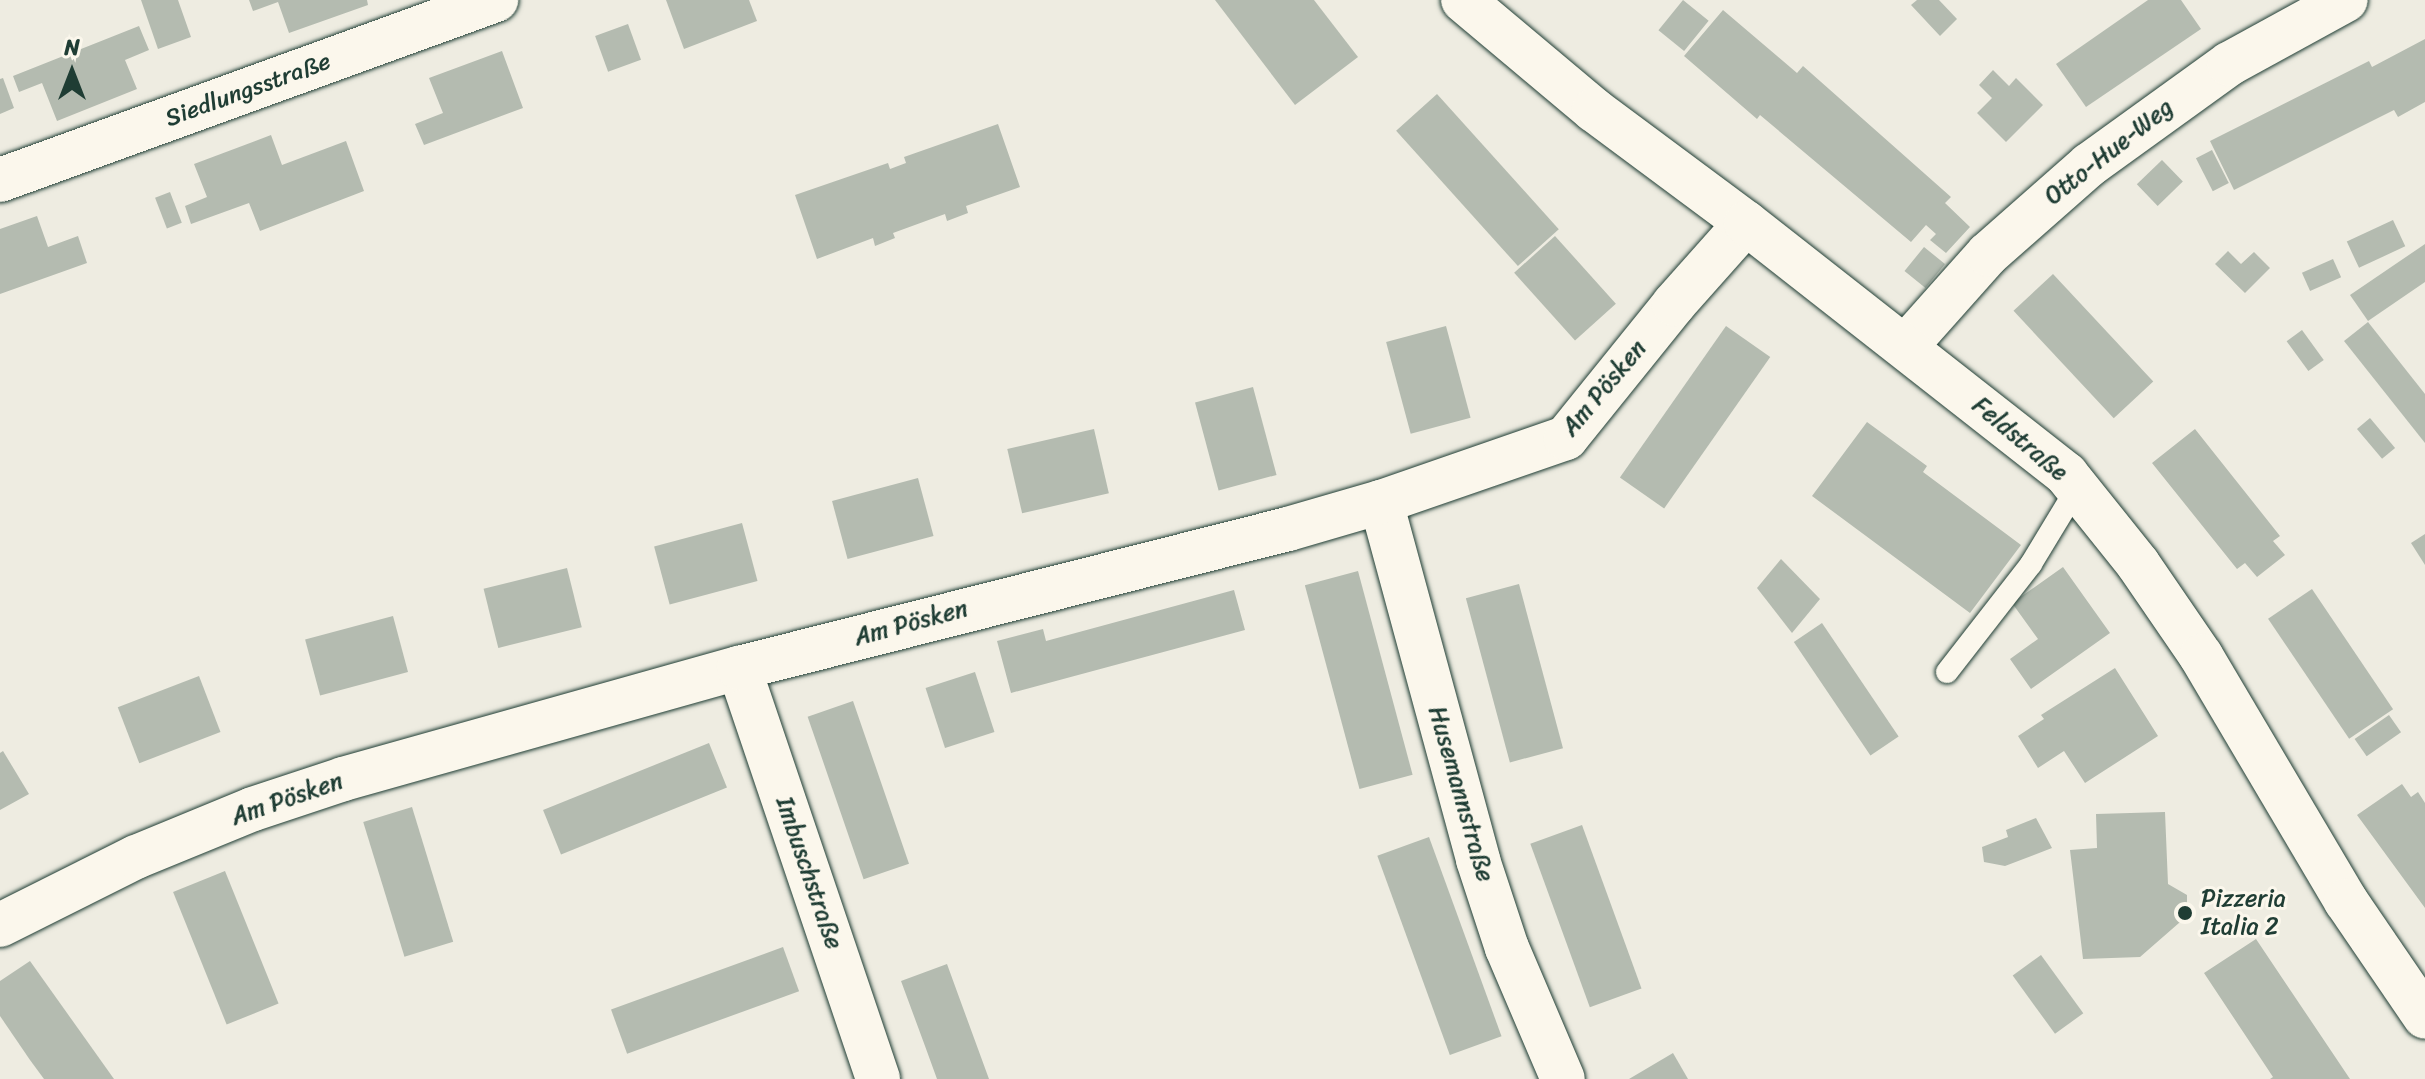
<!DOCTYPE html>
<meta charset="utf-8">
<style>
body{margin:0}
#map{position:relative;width:2425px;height:1079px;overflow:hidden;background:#eeece1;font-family:Sriracha,sans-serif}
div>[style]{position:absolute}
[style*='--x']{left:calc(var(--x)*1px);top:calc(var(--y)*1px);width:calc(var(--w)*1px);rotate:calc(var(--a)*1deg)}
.building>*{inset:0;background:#b4bbb0;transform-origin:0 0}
.roads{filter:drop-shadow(0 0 2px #1f3d34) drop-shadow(0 0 2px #1f3d34)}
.service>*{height:22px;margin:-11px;padding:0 11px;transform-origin:11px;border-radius:11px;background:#fbf7ec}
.minor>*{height:44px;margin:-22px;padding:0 22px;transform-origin:22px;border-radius:22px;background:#fbf7ec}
.secondary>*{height:44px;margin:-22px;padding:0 22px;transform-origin:22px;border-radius:22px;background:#fbf7ec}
.dots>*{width:22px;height:22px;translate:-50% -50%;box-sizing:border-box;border:4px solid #fbf7ec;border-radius:50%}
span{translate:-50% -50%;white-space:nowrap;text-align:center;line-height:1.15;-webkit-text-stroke:6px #fbf7ec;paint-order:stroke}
.street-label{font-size:24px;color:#1f3d34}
.poi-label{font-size:24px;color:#1f3d34}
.left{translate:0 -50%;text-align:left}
.north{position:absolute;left:32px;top:32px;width:80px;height:80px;-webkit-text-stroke:6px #fbf7ec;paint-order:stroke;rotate:0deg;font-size:22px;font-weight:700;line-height:32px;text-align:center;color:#1f3d34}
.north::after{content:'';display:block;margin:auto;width:28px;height:36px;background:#1f3d34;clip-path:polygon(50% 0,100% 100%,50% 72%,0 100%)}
</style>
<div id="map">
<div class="building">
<div style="clip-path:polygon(141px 0,178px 0,191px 37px,158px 49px)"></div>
<div style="clip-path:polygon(249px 0,367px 0,368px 5px,289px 33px,278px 2px,253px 11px)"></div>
<div style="clip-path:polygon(666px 0,749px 0,757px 21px,684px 49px)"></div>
<div style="clip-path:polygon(1215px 0,1314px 0,1358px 57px,1295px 105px)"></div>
<div style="left:1683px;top:0;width:33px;height:39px;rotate:39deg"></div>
<div style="clip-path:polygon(1917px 0,1939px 0,1957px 19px,1940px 36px,1911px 5px)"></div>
<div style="clip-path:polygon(2148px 0,2181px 0,2201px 29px,2086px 107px,2056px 64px)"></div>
<div style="clip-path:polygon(1723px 10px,1797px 73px,1803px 66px,1951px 197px,1945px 203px,1970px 227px,1946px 253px,1930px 240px,1936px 234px,1926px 225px,1911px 242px,1760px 115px,1757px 119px,1684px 56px)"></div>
<div style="left:628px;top:24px;width:38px;height:35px;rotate:70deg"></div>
<div style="clip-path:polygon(139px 26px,149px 50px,125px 60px,137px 89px,57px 121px,42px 83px,19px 92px,13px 76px)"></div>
<div style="clip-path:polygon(2425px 39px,2425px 102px,2398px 117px,2394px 110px,2234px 190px,2210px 141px,2369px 61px,2372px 67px)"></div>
<div style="clip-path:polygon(502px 51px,523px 108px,424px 145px,415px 124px,443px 113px,429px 78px)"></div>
<div style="clip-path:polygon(1993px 70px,2009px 86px,2016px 78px,2043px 105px,2006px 142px,1977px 113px,1992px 98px,1979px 85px)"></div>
<div style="clip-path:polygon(3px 78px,14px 108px,0 114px,0 79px)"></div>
<div style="left:1437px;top:94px;width:182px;height:55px;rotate:48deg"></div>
<div style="clip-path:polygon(998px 124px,1020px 187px,966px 206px,968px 213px,947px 221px,945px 214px,893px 233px,895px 238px,875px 246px,873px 238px,817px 259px,795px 195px,888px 163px,890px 169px,906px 163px,904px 157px)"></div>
<div style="clip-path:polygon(271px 135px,282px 165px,346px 141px,364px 191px,260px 231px,249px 203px,191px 224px,185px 206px,207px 197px,194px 164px)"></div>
<div style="left:2212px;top:150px;width:37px;height:18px;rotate:63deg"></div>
<div style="left:2162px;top:160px;width:30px;height:35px;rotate:46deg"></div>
<div style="left:170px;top:192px;width:33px;height:16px;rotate:69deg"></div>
<div style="clip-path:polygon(37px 216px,48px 247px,78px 236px,87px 263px,0 294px,0 229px)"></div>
<div style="left:2393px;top:220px;width:29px;height:51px;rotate:65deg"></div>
<div style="left:1555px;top:236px;width:91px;height:55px;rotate:48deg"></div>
<div style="clip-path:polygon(2425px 244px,2425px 282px,2368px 321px,2350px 295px)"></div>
<div style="left:1924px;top:247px;width:27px;height:31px;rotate:39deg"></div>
<div style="clip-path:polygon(2228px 251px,2241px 264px,2254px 252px,2270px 268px,2245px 293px,2215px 264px)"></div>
<div style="left:2333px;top:259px;width:20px;height:34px;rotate:66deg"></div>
<div style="left:2053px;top:274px;width:147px;height:54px;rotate:47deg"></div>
<div style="clip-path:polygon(2368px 322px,2425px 394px,2425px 443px,2344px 341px)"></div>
<div style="left:1446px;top:326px;width:95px;height:62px;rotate:75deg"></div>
<div style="left:1726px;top:326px;width:54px;height:185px;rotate:35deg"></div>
<div style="left:2302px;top:330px;width:37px;height:19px;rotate:54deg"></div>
<div style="left:1253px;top:387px;width:91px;height:60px;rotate:75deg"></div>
<div style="left:2370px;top:418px;width:39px;height:17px;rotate:50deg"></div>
<div style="clip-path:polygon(1867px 422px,1927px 466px,1923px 472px,2021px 545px,1970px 613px,1812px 496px)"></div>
<div style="left:1094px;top:429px;width:66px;height:89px;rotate:77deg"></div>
<div style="clip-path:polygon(2195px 429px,2280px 536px,2273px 541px,2285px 555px,2257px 577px,2245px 563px,2237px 569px,2152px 463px)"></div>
<div style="left:918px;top:478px;width:60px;height:89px;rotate:75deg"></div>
<div style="left:742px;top:523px;width:60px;height:91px;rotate:75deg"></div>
<div style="clip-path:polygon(2425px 534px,2425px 565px,2411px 543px)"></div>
<div style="clip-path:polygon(1781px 559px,1820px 599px,1792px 633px,1757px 588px)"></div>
<div style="clip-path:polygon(2063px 567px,2110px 633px,2031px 689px,2010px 659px,2038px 639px,2012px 603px)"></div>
<div style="left:567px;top:568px;width:61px;height:86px;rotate:76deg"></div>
<div style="left:1358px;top:571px;width:211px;height:55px;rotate:75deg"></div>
<div style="left:1519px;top:584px;width:170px;height:55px;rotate:75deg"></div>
<div style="left:2312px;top:589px;width:145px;height:53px;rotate:56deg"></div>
<div style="clip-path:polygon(1234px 590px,1245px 630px,1011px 693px,997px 641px,1043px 629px,1046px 641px)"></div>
<div style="left:393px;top:616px;width:58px;height:91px;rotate:75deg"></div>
<div style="left:1822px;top:623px;width:137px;height:34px;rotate:56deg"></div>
<div style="clip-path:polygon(2115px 668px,2158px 736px,2085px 783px,2064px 751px,2038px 768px,2018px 736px,2044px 719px,2041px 715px)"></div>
<div style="left:975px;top:672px;width:63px;height:52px;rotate:72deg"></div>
<div style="left:199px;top:676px;width:60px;height:87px;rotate:69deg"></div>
<div style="left:853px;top:701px;width:172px;height:48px;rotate:71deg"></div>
<div style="left:2389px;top:715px;width:21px;height:42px;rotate:55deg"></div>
<div style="left:709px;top:743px;width:48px;height:179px;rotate:68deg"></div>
<div style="clip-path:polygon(3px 751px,29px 794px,0 810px,0 753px)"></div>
<div style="clip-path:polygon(2402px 784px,2411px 797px,2418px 792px,2425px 803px,2425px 908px,2357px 815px)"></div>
<div style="left:412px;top:807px;width:141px;height:51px;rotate:73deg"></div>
<div style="clip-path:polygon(2165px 812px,2168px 884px,2187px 895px,2187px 916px,2140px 957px,2083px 959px,2070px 850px,2097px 848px,2096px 814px)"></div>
<div style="clip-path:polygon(2036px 818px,2052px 848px,2005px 866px,1984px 862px,1982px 847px,2008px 837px,2006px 830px)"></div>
<div style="left:1582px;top:825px;width:174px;height:55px;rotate:70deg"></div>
<div style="left:1429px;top:837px;width:212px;height:55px;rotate:70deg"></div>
<div style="left:225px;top:871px;width:143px;height:56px;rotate:68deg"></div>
<div style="clip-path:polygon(2256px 939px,2350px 1079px,2270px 1079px,2273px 1077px,2204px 973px)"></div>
<div style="left:783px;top:947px;width:47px;height:183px;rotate:70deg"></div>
<div style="left:2041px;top:955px;width:72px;height:35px;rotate:54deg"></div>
<div style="clip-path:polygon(30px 961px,77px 1027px,114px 1079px,44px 1079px,30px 1060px,0 1016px,0 981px)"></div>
<div style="clip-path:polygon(947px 964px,959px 997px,989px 1079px,937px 1079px,925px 1046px,901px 981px)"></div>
<div style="clip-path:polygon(1673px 1053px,1688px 1079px,1629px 1079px)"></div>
</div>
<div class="roads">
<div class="service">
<div style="--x:1947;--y:672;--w:137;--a:-52.1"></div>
<div style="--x:2031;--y:564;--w:89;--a:-58.8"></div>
</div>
<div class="minor">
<div style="--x:0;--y:180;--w:528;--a:-19.95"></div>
<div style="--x:1906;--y:346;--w:123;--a:-48.3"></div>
<div style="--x:1988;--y:254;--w:135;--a:-41.4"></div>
<div style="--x:2089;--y:165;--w:173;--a:-35.8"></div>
<div style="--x:2229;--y:64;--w:133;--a:-28.7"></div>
<div style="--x:1381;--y:502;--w:371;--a:74.8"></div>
<div style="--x:1478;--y:860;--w:93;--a:71.8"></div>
<div style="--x:1507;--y:948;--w:142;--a:66.9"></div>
<div style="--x:739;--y:668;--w:434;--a:71.3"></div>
<div style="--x:0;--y:925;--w:152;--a:-26.6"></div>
<div style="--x:136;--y:857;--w:126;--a:-22.3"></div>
<div style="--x:253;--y:809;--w:95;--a:-18.4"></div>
<div style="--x:343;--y:779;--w:411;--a:-15.7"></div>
<div style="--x:739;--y:668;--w:566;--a:-14.21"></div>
<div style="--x:1288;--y:529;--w:97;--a:-16.2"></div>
<div style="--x:1381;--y:502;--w:196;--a:-19.1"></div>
<div style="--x:1566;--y:438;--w:172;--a:-51.1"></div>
<div style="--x:1674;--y:304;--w:108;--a:-48.4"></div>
</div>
<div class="secondary">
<div style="--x:1463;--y:0;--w:171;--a:40"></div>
<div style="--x:1594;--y:110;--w:189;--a:36.6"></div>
<div style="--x:1746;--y:223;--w:407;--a:38.1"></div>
<div style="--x:2066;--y:474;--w:115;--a:51.3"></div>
<div style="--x:2138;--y:564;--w:112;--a:55.6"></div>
<div style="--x:2201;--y:656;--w:285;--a:59.4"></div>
<div style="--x:2346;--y:901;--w:140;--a:55.7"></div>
</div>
</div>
<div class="dots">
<div style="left:2185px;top:913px;background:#1f3d34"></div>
</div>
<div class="street-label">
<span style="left:248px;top:90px;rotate:-20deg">Siedlungsstraße</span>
<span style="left:2109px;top:152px;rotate:-38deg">Otto-Hue-Weg</span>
<span style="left:1604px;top:388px;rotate:-50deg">Am Pösken</span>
<span style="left:2020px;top:439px;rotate:40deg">Feldstraße</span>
<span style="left:911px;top:623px;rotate:-15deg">Am Pösken</span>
<span style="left:1461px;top:794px;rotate:74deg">Husemannstraße</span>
<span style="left:287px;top:799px;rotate:-19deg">Am Pösken</span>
<span style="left:809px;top:873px;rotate:71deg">Imbuschstraße</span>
</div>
<div class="poi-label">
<span class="left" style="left:2201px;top:913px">Pizzeria<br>Italia 2</span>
</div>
<div class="north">N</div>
</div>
